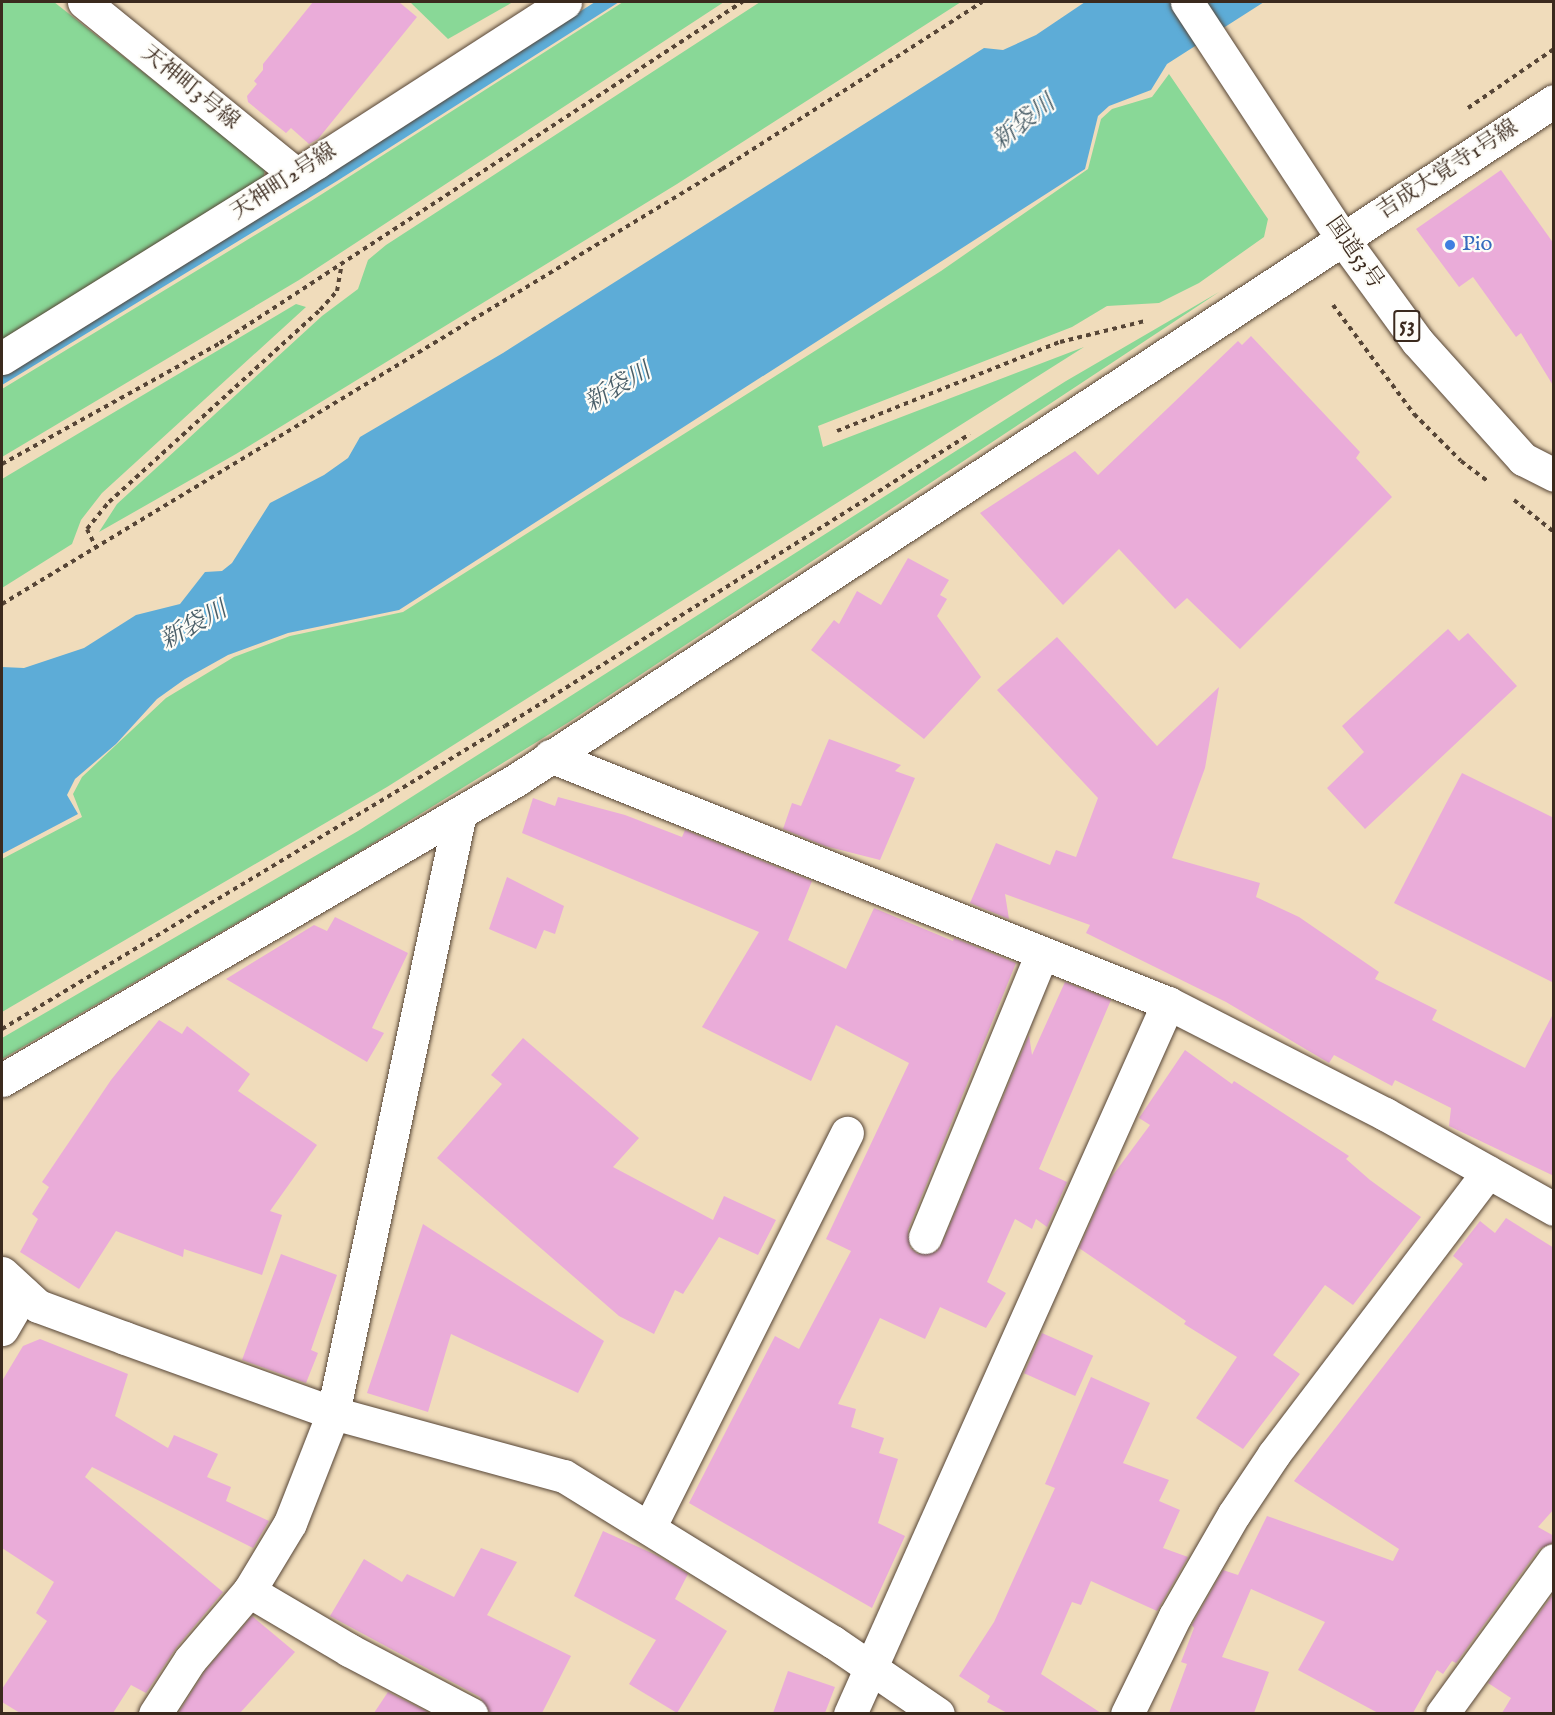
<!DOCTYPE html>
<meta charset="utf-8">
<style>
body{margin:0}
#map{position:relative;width:1555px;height:1715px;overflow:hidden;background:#f0dcbb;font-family:"IM FELL English","Noto Serif JP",serif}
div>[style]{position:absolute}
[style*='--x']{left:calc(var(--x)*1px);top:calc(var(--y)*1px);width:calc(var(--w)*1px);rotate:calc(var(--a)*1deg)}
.green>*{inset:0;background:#89d897}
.water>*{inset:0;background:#5dacd7}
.building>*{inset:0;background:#eaacd9;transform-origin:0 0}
.path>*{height:4px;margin-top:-2px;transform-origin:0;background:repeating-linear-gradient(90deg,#564536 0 4.5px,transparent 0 9px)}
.roads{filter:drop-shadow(0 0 2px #564536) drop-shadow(0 0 2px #564536)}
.minor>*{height:33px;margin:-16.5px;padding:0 16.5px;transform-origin:16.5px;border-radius:16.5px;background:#fff}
.highway>*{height:33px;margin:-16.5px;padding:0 16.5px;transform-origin:16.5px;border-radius:16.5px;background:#fff}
.dots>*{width:16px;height:16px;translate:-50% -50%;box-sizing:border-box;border:3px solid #fdfcf7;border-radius:50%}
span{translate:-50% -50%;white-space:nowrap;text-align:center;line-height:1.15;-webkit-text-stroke:4.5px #fdfcf7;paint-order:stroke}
.shield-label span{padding:2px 4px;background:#fdfcf7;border:2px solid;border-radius:4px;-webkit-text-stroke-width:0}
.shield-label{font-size:21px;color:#3b2a1e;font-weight:700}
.street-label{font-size:22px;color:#3b2a1e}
.shop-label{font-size:22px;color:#366cbe}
.left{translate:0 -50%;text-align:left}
.water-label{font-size:24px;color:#495e68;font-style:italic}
.frame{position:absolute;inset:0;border:3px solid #3b2a1e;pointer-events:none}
</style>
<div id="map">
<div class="green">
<div style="clip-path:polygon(2px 2px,54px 2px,265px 168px,263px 181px,2px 340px)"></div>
<div style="clip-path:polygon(410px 2px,513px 2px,448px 39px)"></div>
<div style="clip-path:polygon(623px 2px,724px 2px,299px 280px,2px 457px,2px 389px,308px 203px)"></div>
<div style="clip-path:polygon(760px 2px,961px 2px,677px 184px,236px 454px,99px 532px,117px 504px,322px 316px,358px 289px,368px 260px,386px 245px)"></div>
<div style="clip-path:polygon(1169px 74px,1268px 219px,1264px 237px,1199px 283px,1159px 303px,1107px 306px,1072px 327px,818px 426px,823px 447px,1084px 347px,387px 787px,2px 1012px,2px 859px,82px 817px,73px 794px,82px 777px,166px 698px,234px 657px,290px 636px,403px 612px,941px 271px,1088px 169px,1101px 119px,1112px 109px,1152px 97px)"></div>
<div style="clip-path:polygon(1219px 292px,569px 722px,354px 855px,2px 1059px,2px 1038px,358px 831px,1066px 381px)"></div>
<div style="clip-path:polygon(296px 304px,306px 307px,102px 493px,81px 520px,72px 544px,2px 588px,2px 479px)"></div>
</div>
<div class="water">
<div style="clip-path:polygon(595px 2px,619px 2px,337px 181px,2px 385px,2px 371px,326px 173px)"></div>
<div style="clip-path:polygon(1085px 2px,1264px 2px,1167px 64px,1151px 90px,1109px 106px,1098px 116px,1085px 169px,399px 610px,288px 633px,228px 655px,185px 679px,157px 699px,116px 744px,75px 779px,67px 795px,78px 814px,2px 854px,2px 667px,24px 668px,84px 648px,136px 615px,180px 604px,205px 572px,222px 571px,232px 563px,270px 503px,324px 475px,348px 458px,360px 437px,503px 353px,984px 48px,1003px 50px,1036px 35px)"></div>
</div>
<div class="building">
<div style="clip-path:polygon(313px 2px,399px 2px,417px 17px,318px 139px,309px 144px,291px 128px,286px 133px,248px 102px,247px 96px,257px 84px,254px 81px,263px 70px,263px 64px)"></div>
<div style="clip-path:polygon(1501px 170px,1554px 244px,1554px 387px,1521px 333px,1516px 337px,1473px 277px,1459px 287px,1416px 229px)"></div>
<div style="clip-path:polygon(1251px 336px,1360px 452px,1356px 458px,1392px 497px,1240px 649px,1187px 598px,1175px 609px,1119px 549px,1063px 605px,980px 513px,1075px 451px,1098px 475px,1238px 341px,1242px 345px)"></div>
<div style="clip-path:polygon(908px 558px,949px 580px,940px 595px,947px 599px,937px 616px,981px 677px,924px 739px,811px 650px,834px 620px,839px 624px,857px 591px,881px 605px)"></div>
<div style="clip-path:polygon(1448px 629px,1459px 641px,1468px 633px,1517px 686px,1365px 829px,1327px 788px,1364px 752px,1342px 726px)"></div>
<div style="clip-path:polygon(1057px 637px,1157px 746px,1219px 687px,1205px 768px,1172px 858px,1260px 883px,1256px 897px,1299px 917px,1379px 972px,1375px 979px,1437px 1010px,1432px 1020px,1525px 1068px,1554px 1012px,1554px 1176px,1449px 1126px,1451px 1108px,1395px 1080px,1392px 1086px,1334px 1055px,1329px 1063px,1226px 1002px,1086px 933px,1090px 925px,1005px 894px,1009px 919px,970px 903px,996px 843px,1050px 865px,1056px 850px,1076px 857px,1098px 798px,997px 690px)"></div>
<div style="clip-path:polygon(829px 739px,901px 765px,895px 771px,915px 778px,880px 860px,825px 846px,783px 829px,792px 803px,801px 806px)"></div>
<div style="clip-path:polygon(1462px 773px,1554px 818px,1554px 983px,1394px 903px)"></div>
<div style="clip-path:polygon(558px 797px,625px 815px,682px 837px,685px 830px,812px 881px,788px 940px,846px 969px,874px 908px,953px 941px,954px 938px,1016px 963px,908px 1230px,910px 1248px,918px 1254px,936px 1252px,942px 1244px,1029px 1035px,1032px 1055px,1065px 982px,1111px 1000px,1039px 1169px,1067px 1182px,1047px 1227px,1036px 1219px,1032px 1229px,1015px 1219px,987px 1282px,1006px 1293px,986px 1328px,940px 1307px,925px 1339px,880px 1318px,838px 1404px,856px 1409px,851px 1427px,884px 1438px,879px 1453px,898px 1459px,878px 1523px,905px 1536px,872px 1608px,689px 1503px,775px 1336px,799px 1349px,851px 1251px,826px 1239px,909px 1063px,836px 1025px,811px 1081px,702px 1027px,759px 932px,522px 833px,533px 798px,555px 806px)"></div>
<div style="clip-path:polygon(507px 877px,564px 906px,555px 934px,544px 930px,536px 949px,489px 929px)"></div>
<div style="clip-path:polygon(335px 917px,408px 953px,372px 1028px,384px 1033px,367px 1062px,226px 979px,314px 925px,327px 931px)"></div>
<div style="clip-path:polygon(159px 1020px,182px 1034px,187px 1026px,250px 1074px,238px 1091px,317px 1145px,270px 1211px,282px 1215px,262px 1275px,184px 1249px,183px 1257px,116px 1231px,79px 1289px,20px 1252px,38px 1219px,32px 1214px,49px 1187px,42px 1182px,111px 1080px)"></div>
<div style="clip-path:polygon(523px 1038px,639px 1138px,613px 1167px,713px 1220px,724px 1196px,776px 1220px,758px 1255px,719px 1237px,683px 1294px,675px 1290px,654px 1334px,619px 1316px,437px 1158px,502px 1084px,491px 1075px)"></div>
<div style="clip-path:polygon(1185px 1050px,1232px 1084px,1234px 1081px,1349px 1156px,1346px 1159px,1370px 1180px,1421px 1217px,1353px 1305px,1325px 1285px,1273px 1355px,1300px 1374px,1243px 1449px,1196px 1418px,1237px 1357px,1184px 1324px,1186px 1321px,1079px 1248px,1110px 1179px,1150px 1125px,1139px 1118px)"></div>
<div style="clip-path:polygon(1506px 1218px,1554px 1248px,1554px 1509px,1538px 1527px,1554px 1536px,1554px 1542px,1539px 1549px,1456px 1663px,1452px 1661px,1443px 1674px,1437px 1670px,1413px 1713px,1378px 1713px,1298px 1670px,1325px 1622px,1251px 1589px,1222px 1657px,1269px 1672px,1254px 1713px,1169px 1713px,1187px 1664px,1181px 1662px,1194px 1628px,1192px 1625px,1223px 1570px,1238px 1575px,1267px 1516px,1393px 1561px,1399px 1549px,1294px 1481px,1463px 1264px,1453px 1256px,1480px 1221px,1495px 1233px)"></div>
<div style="clip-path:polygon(423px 1224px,604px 1341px,578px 1393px,451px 1334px,428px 1412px,367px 1393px)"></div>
<div style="clip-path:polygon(281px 1254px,337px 1275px,311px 1350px,318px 1353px,306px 1383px,242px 1360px)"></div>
<div style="left:1042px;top:1333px;width:56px;height:44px;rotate:24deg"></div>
<div style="clip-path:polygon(40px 1339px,128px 1374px,115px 1416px,168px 1448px,174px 1435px,218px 1454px,207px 1477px,231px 1487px,226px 1501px,269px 1521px,253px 1548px,92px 1467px,85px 1477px,223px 1592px,176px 1648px,146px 1693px,131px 1685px,113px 1713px,20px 1713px,2px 1702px,2px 1689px,47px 1621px,36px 1613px,54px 1582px,2px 1548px,2px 1381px,23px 1346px)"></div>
<div style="clip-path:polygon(1091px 1377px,1150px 1403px,1123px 1463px,1169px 1480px,1159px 1501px,1180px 1510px,1163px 1548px,1188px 1557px,1157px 1611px,1091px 1581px,1081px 1605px,1072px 1602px,1041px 1674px,1101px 1713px,1007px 1713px,987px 1702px,990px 1696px,959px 1676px,994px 1622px,1055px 1488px,1045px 1484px)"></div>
<div style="clip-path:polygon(603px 1531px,656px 1555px,688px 1574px,675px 1599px,727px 1631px,677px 1713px,629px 1684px,656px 1640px,574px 1596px)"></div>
<div style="clip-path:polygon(481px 1548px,517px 1562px,487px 1615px,571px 1656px,542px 1713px,490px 1713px,480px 1697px,330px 1616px,364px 1559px,402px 1582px,407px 1574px,454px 1597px)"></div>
<div style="clip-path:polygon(1554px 1593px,1554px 1713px,1502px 1713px,1511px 1698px,1488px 1683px)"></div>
<div style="clip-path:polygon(252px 1616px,295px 1652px,240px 1713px,179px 1712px,205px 1671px)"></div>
<div style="clip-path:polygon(788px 1671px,835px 1687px,825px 1713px,773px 1713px)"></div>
<div style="clip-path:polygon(388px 1692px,430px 1713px,374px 1713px)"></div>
</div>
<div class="path">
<div style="--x:1468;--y:108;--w:104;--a:-34.5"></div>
<div style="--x:1333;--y:305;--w:136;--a:53.4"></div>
<div style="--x:1414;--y:414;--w:66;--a:45"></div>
<div style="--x:1461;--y:461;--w:35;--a:37"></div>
<div style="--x:837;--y:431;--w:240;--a:-21.8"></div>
<div style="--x:1060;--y:342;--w:88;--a:-13.9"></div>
<div style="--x:2;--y:464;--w:249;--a:-29"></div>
<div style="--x:220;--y:343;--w:624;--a:-33.15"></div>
<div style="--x:1514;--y:500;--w:51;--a:38.7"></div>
<div style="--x:97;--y:549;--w:22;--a:-117"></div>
<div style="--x:87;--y:529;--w:35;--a:-51"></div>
<div style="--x:109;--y:502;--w:285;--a:-42.3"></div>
<div style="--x:320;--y:310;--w:25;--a:-48"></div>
<div style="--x:337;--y:291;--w:27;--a:-80"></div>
<div style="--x:2;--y:604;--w:841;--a:-31.14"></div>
<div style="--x:722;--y:169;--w:309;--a:-32.7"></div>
<div style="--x:2;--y:1029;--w:587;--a:-31.06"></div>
<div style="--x:505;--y:726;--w:549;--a:-32.13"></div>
</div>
<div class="roads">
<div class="minor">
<div style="--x:84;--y:2;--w:274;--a:39.1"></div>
<div style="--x:2;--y:358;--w:371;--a:-31.9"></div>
<div style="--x:317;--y:162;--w:295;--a:-32.8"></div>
<div style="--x:550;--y:756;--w:666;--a:21.79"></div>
<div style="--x:1168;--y:1003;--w:244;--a:27.1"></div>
<div style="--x:1385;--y:1114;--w:194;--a:29.3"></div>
<div style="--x:2;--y:1080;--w:595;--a:-30.27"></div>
<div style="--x:516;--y:780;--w:1240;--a:-33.19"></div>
<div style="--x:925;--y:1237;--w:307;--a:-67.6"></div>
<div style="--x:2;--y:1273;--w:49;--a:42.5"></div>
<div style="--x:38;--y:1306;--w:93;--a:20.2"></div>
<div style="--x:125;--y:1338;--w:221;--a:19.8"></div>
<div style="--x:333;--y:1413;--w:239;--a:15.3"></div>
<div style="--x:564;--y:1476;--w:316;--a:31.7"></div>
<div style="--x:833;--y:1642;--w:127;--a:34.4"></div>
<div style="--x:2;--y:1329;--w:42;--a:-59.7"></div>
<div style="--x:649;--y:1528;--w:442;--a:-63.4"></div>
<div style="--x:249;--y:1591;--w:116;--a:30.5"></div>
<div style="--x:349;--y:1650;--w:138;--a:27.7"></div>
<div style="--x:155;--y:1714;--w:64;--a:-57.1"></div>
<div style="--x:190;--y:1660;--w:91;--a:-49.5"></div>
<div style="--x:249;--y:1591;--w:79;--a:-58.9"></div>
<div style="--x:290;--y:1523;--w:118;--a:-68.6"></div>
<div style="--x:333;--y:1413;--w:613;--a:-78.05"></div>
<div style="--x:850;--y:1714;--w:779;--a:-65.9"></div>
<div style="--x:1127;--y:1714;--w:109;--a:-63.9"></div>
<div style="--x:1175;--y:1616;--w:118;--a:-60"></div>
<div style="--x:1234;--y:1514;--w:72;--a:-56.3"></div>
<div style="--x:1274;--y:1454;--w:354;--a:-52.8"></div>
<div style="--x:1442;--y:1714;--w:190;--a:-54"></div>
</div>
<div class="highway">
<div style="--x:1187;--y:2;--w:282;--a:56.7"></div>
<div style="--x:1342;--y:238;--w:127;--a:53.9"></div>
<div style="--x:1417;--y:341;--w:159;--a:48.1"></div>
<div style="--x:1523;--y:459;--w:35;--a:27"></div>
</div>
</div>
<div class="dots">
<div style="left:1450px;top:245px;background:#3f7fe0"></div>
</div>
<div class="shield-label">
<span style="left:1407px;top:326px">53</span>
</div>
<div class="street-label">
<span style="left:190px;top:88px;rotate:39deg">天神町3号線</span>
<span style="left:1448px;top:170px;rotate:-33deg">吉成大覚寺1号線</span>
<span style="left:284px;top:182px;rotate:-33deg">天神町2号線</span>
<span style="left:1354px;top:253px;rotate:55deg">国道53号</span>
</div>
<div class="shop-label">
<span class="left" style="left:1462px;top:245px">Pio</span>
</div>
<div class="water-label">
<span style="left:1024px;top:123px;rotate:-38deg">新袋川</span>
<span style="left:618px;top:388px;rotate:-30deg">新袋川</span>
<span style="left:194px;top:626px;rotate:-29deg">新袋川</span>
</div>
<div class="frame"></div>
</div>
